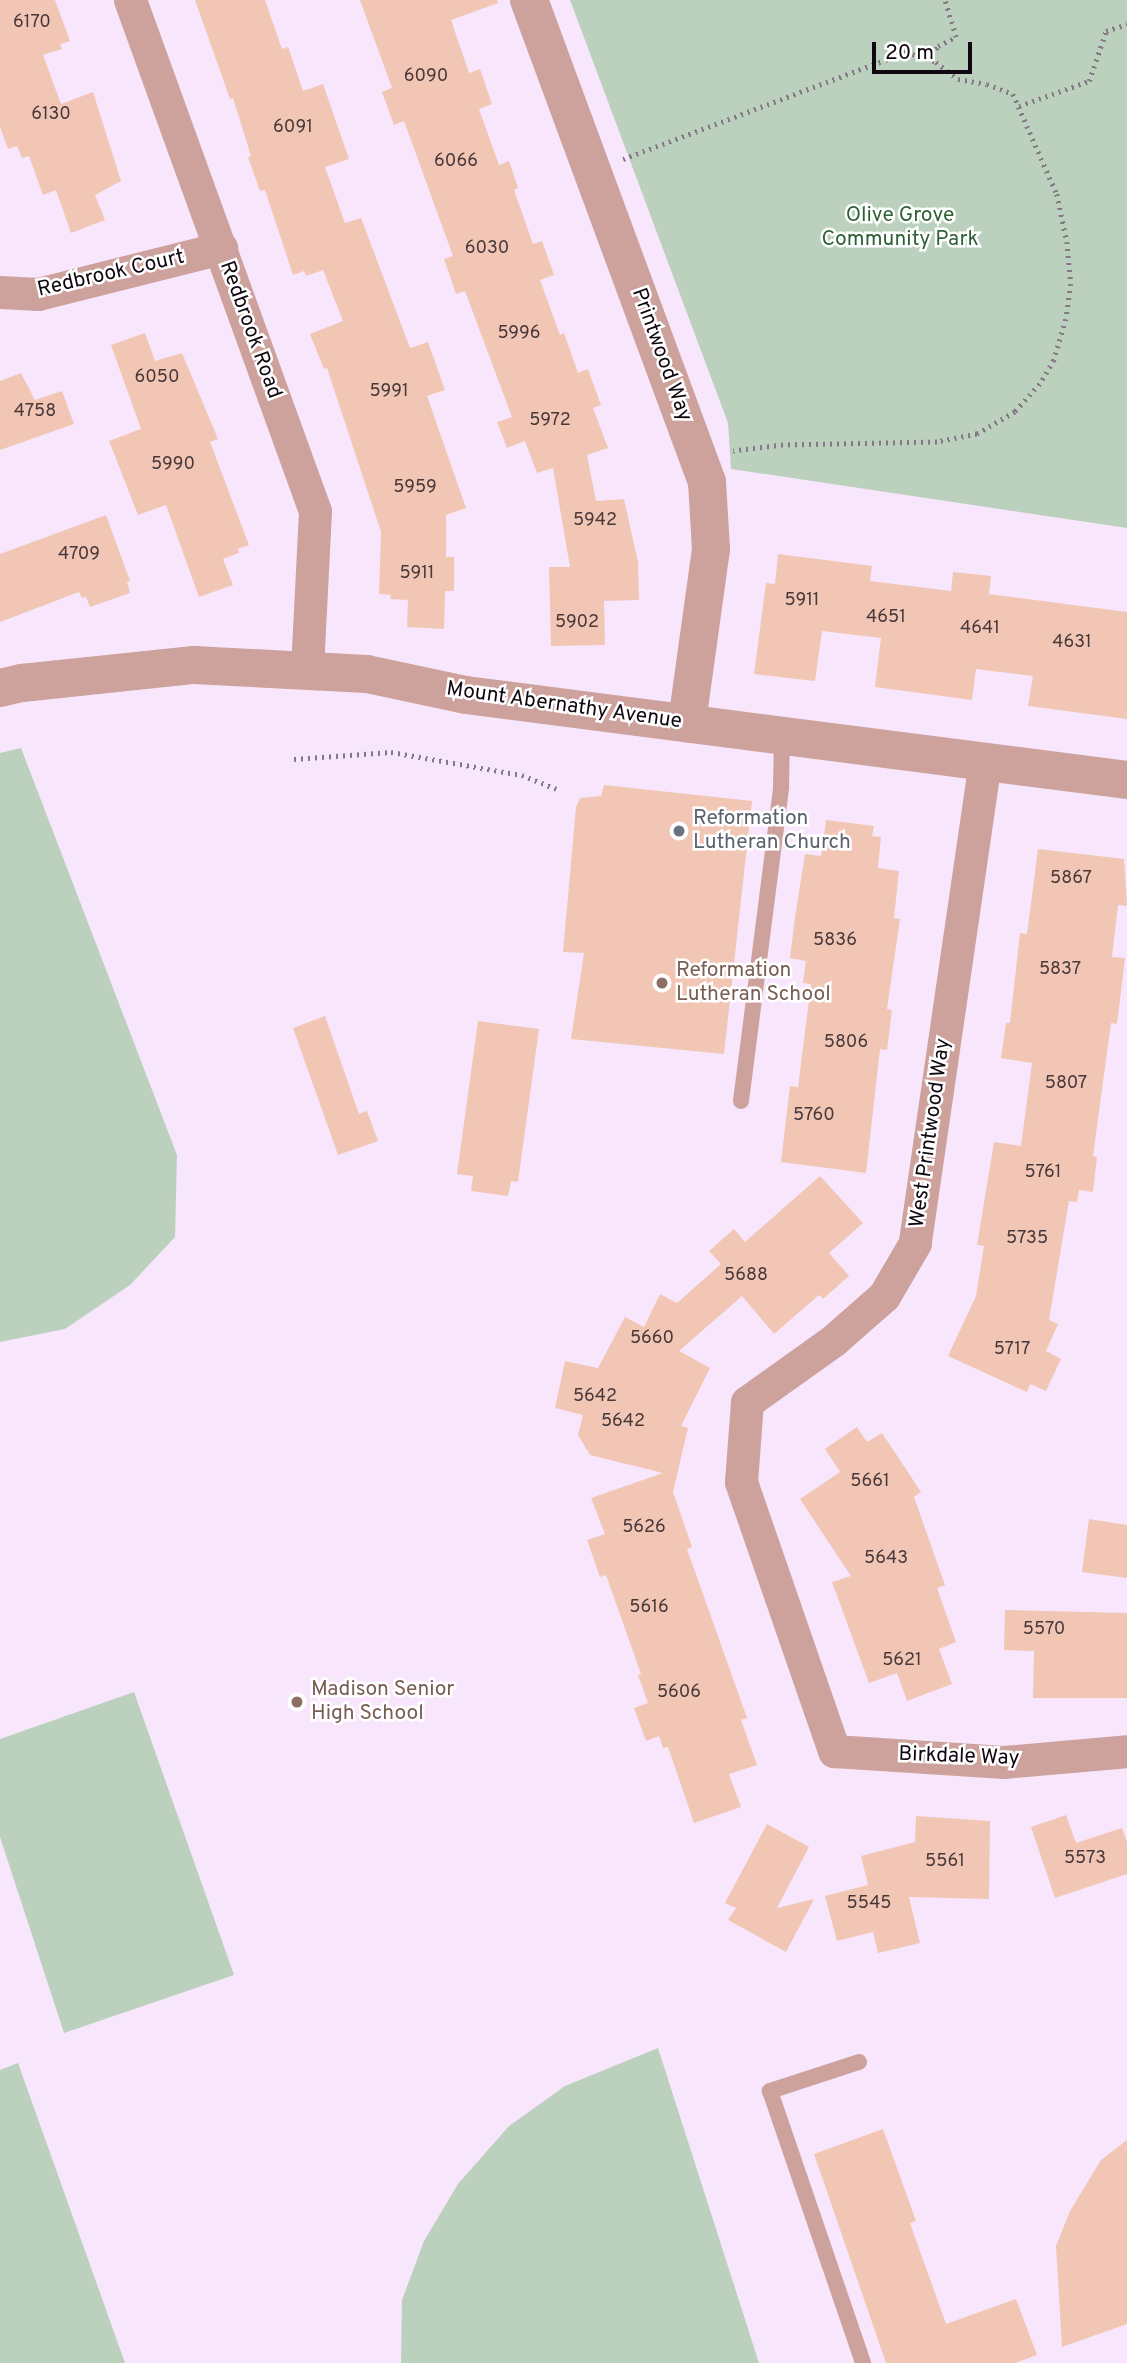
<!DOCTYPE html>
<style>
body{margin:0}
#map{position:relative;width:1127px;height:2363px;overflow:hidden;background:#f8e7fc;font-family:Overpass,sans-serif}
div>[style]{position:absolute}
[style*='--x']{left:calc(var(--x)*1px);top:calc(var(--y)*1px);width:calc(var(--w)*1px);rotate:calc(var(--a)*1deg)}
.green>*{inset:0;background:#bcd0be}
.building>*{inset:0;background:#f1c6b5}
.path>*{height:4.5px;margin-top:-2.25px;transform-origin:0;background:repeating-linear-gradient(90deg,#847887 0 2px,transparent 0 7px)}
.service>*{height:16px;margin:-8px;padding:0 8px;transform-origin:8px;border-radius:8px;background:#cda29d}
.minor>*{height:33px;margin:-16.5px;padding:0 16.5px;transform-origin:16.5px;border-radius:16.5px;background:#cda29d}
.tertiary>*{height:38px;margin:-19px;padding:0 19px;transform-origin:19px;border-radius:19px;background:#cda29d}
.dots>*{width:19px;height:19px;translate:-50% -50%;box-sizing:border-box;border:4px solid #fff;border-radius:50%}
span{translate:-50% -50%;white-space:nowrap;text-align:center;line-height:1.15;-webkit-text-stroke:5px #fff;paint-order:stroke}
.number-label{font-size:18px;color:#48383a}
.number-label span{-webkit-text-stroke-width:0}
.park-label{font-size:21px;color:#2f6037}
.street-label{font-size:21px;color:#0f0811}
.worship-label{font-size:21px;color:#5b616d}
.left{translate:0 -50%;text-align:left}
.education-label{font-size:21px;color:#785e54}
.scale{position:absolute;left:872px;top:42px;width:100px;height:32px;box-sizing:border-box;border:4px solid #0f0811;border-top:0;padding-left:9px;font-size:21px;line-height:24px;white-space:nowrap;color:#0f0811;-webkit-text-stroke:5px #fff;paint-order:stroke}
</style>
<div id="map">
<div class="green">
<div style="clip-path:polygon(570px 0,1127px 0,1127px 528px,731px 469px,728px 423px)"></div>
<div style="clip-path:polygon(21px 748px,177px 1155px,175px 1237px,130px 1285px,65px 1329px,0 1342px,0 753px)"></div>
<div style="clip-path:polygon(134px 1692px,234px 1975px,64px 2033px,0 1837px,0 1739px)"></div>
<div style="clip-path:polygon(658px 2048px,759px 2363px,401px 2363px,402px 2300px,424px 2241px,458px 2184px,509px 2126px,565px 2086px)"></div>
<div style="clip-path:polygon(18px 2063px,125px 2363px,0 2363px,0 2070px)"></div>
</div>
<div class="building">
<div style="clip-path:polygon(0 0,55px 0,70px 41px,60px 44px,62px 49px,43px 55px,61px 104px,93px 92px,121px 181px,95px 195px,105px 220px,71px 233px,56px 190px,43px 195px,29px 156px,22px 158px,17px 146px,8px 149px,0 127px)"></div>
<div style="clip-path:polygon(195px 0,265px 0,282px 49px,288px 47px,303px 91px,323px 84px,349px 159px,325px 167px,345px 223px,361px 218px,410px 348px,428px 342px,445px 390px,427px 396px,466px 508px,446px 515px,446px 557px,454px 557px,454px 591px,445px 591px,444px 629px,407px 627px,408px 600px,390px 599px,391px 595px,379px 594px,381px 532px,327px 368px,324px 369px,310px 334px,343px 321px,323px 270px,306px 276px,304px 271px,293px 275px,265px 190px,260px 191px,248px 157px,251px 156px,233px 98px,230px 99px)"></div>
<div style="clip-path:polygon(360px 0,497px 0,498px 3px,451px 20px,469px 73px,480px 69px,492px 104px,479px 109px,499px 165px,509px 161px,518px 188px,514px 190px,533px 244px,542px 241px,554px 275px,540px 280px,560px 335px,564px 333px,578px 373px,588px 369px,601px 405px,593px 408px,608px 448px,587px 455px,596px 501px,624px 499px,638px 562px,639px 600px,604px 601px,605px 645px,551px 646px,549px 567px,570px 567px,553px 468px,537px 473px,525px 441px,507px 448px,497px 422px,512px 417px,465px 291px,456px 294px,444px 259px,453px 256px,404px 121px,394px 125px,382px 92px,392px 88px)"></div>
<div style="clip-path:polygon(145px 333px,155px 361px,182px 353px,218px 439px,210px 442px,249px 545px,238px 549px,239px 553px,223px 559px,233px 585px,199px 597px,166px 505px,138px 515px,109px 441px,141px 429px,111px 345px)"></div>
<div style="clip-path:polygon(21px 373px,35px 400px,62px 391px,74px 424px,0 450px,0 381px)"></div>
<div style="clip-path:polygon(106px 515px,130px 581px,127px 582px,130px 593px,90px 607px,86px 597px,82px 598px,79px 592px,0 622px,0 554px)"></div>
<div style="clip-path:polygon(778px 554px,872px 566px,870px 581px,951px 591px,953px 572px,991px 576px,989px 594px,1127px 612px,1127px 719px,1028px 706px,1033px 676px,976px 669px,972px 700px,875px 687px,881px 638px,822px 631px,815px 681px,754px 674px,766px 583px,775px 584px)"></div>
<div style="clip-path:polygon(604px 785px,752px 801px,724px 1054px,571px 1039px,584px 953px,563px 952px,576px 807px,580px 798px,601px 796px)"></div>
<div style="clip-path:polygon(826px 820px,874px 826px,872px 836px,881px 837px,878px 868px,899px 871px,894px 918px,900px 919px,887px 1009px,892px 1010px,887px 1050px,880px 1049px,866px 1173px,781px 1162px,790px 1086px,798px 1087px,811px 984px,803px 983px,806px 961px,790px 958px,795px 917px,805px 854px,821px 856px)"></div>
<div style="clip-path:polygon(1038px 849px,1124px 859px,1127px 906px,1118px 905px,1112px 957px,1125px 958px,1117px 1024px,1111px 1023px,1093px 1156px,1097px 1157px,1093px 1192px,1079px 1190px,1077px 1202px,1069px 1201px,1049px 1320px,1058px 1324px,1046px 1351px,1061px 1359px,1046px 1391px,1030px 1384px,1027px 1392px,948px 1356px,976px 1296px,984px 1246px,977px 1245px,994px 1142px,1021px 1146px,1032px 1063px,1001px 1058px,1006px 1023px,1010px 1023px,1020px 933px,1027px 934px)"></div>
<div style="clip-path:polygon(325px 1016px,359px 1114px,367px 1111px,378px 1141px,338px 1155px,293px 1028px)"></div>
<div style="clip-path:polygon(478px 1021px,539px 1029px,518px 1182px,511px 1181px,508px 1196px,471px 1191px,473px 1176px,457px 1174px)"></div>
<div style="clip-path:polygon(820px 1176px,863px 1223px,829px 1253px,849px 1276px,823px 1299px,819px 1295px,774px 1334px,742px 1296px,679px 1351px,710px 1368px,681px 1426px,688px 1428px,673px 1492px,692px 1547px,687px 1549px,747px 1718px,741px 1720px,757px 1765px,729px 1774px,741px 1807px,694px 1823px,668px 1747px,663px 1748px,659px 1736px,646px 1741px,634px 1708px,648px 1703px,638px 1675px,641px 1674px,606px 1575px,600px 1577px,587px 1540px,605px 1534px,591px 1498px,663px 1473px,590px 1455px,578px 1435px,583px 1415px,555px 1408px,565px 1361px,598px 1368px,625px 1317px,644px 1327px,660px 1294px,677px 1303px,721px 1264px,709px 1251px,734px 1229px,745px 1242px)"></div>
<div style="clip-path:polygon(857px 1427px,867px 1442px,882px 1433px,921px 1492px,914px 1497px,945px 1585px,937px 1588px,956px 1642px,939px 1649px,952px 1684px,907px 1701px,897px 1673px,869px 1683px,832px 1582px,851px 1576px,800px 1499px,840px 1472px,825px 1449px)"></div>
<div style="clip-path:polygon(1089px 1519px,1127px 1525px,1127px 1578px,1082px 1572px)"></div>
<div style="clip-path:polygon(1005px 1610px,1127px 1613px,1127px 1698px,1033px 1698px,1034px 1651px,1004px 1650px)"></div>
<div style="clip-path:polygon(1066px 1815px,1076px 1843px,1122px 1828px,1127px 1842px,1127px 1874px,1055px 1898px,1031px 1827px)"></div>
<div style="clip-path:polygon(916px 1816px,990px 1821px,989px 1899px,909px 1897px,920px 1943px,878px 1953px,873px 1932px,837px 1941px,825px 1896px,868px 1885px,861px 1856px,915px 1842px)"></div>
<div style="clip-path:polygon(767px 1824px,809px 1847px,777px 1908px,814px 1899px,786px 1952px,728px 1920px,736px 1908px,725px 1903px)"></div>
<div style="clip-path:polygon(883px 2129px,916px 2221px,910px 2223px,946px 2324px,1016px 2299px,1037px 2355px,1015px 2363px,886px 2363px,814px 2154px)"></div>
<div style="clip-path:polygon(1127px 2140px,1127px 2324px,1062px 2347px,1056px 2246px,1070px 2211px,1101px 2160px)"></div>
</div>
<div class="path">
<div style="--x:927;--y:60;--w:18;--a:-52"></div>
<div style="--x:938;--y:46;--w:20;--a:-27"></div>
<div style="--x:956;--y:37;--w:39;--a:-107"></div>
<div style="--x:1019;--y:106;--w:74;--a:-19.7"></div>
<div style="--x:1089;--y:81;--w:53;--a:-71.2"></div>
<div style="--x:1106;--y:31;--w:22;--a:-18"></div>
<div style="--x:623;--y:159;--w:303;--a:-20.7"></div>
<div style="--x:906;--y:52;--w:32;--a:18"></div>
<div style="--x:936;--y:62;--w:28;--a:38"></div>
<div style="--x:958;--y:79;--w:29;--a:10"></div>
<div style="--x:987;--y:84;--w:28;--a:21"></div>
<div style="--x:1013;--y:94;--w:109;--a:66.3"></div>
<div style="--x:1057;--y:194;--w:49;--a:78.2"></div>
<div style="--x:1067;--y:242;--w:42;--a:84.6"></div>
<div style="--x:1071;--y:284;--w:35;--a:98"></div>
<div style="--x:1066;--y:319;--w:43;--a:106.3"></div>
<div style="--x:1054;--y:360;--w:28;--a:120"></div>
<div style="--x:1040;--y:384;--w:38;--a:132"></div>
<div style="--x:1015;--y:412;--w:44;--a:149.9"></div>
<div style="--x:977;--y:434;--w:41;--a:168.7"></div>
<div style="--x:937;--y:442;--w:154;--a:178.9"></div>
<div style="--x:783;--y:445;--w:50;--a:173.2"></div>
<div style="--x:294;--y:759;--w:97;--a:-4.1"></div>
<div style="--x:391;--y:752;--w:133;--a:10"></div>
<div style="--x:522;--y:775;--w:37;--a:22"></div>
</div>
<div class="service">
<div style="--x:741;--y:1101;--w:317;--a:-82.7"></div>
<div style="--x:781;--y:787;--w:52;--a:-88.9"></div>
<div style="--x:859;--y:2062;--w:94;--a:162"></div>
<div style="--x:770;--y:2091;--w:287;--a:71.1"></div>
</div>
<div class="minor">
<div style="--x:130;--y:0;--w:543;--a:70.1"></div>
<div style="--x:315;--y:511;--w:159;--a:92.9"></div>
<div style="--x:0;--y:292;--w:38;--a:3"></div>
<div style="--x:38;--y:294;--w:189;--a:-14.1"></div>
<div style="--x:985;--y:761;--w:487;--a:98.3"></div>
<div style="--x:915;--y:1243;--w:61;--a:120.3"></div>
<div style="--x:884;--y:1296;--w:67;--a:138.7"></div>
<div style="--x:834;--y:1340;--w:107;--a:144.5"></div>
<div style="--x:747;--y:1402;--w:80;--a:94.3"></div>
<div style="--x:741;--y:1482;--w:285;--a:70.9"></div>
<div style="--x:834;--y:1751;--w:170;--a:3.7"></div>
<div style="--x:1004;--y:1762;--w:123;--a:-5.1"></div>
</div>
<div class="tertiary">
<div style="--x:529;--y:0;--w:514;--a:69.73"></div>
<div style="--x:707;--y:482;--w:67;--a:86.6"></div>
<div style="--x:711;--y:549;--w:176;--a:97.9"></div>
<div style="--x:0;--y:688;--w:23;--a:-13"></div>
<div style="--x:22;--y:683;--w:173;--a:-6"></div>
<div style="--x:194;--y:665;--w:173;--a:3"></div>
<div style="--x:367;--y:674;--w:101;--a:12"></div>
<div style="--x:466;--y:695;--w:666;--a:7.33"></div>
</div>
<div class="dots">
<div style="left:679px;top:831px;background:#6b7280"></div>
<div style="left:662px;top:983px;background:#8d6e63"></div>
<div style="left:297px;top:1702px;background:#8d6e63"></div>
</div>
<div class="number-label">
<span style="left:32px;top:23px">6170</span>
<span style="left:426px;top:77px">6090</span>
<span style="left:51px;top:115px">6130</span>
<span style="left:293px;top:128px">6091</span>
<span style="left:456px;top:162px">6066</span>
<span style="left:487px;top:249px">6030</span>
<span style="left:519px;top:334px">5996</span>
<span style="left:157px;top:378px">6050</span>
<span style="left:389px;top:392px">5991</span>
<span style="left:35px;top:412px">4758</span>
<span style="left:550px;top:421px">5972</span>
<span style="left:173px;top:465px">5990</span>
<span style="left:415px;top:488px">5959</span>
<span style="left:595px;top:521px">5942</span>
<span style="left:79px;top:555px">4709</span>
<span style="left:417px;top:574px">5911</span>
<span style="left:802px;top:601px">5911</span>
<span style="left:886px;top:618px">4651</span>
<span style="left:577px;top:623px">5902</span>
<span style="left:980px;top:629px">4641</span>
<span style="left:1072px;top:643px">4631</span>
<span style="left:1071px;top:879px">5867</span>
<span style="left:835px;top:941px">5836</span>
<span style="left:1060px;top:970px">5837</span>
<span style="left:846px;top:1043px">5806</span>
<span style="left:1066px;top:1084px">5807</span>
<span style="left:814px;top:1116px">5760</span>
<span style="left:1043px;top:1173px">5761</span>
<span style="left:1027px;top:1239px">5735</span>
<span style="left:746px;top:1276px">5688</span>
<span style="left:652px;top:1339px">5660</span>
<span style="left:1012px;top:1350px">5717</span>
<span style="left:595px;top:1397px">5642</span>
<span style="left:623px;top:1422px">5642</span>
<span style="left:870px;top:1482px">5661</span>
<span style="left:644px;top:1528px">5626</span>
<span style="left:886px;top:1559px">5643</span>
<span style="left:649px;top:1608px">5616</span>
<span style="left:1044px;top:1630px">5570</span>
<span style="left:902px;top:1661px">5621</span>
<span style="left:679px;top:1693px">5606</span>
<span style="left:1085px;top:1859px">5573</span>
<span style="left:945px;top:1862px">5561</span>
<span style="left:869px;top:1904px">5545</span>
</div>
<div class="park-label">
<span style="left:900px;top:228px">Olive Grove<br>Community Park</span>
</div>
<div class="street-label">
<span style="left:111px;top:274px;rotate:-13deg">Redbrook Court</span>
<span style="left:250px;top:330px;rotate:70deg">Redbrook Road</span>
<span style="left:661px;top:355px;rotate:70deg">Printwood Way</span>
<span style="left:564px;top:706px;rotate:8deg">Mount Abernathy Avenue</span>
<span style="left:931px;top:1133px;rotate:-82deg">West Printwood Way</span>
<span style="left:959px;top:1757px;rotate:2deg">Birkdale Way</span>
</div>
<div class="worship-label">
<span class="left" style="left:693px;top:831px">Reformation<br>Lutheran Church</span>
</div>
<div class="education-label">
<span class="left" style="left:676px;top:983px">Reformation<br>Lutheran School</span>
<span class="left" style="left:311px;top:1702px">Madison Senior<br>High School</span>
</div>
<div class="scale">20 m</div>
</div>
